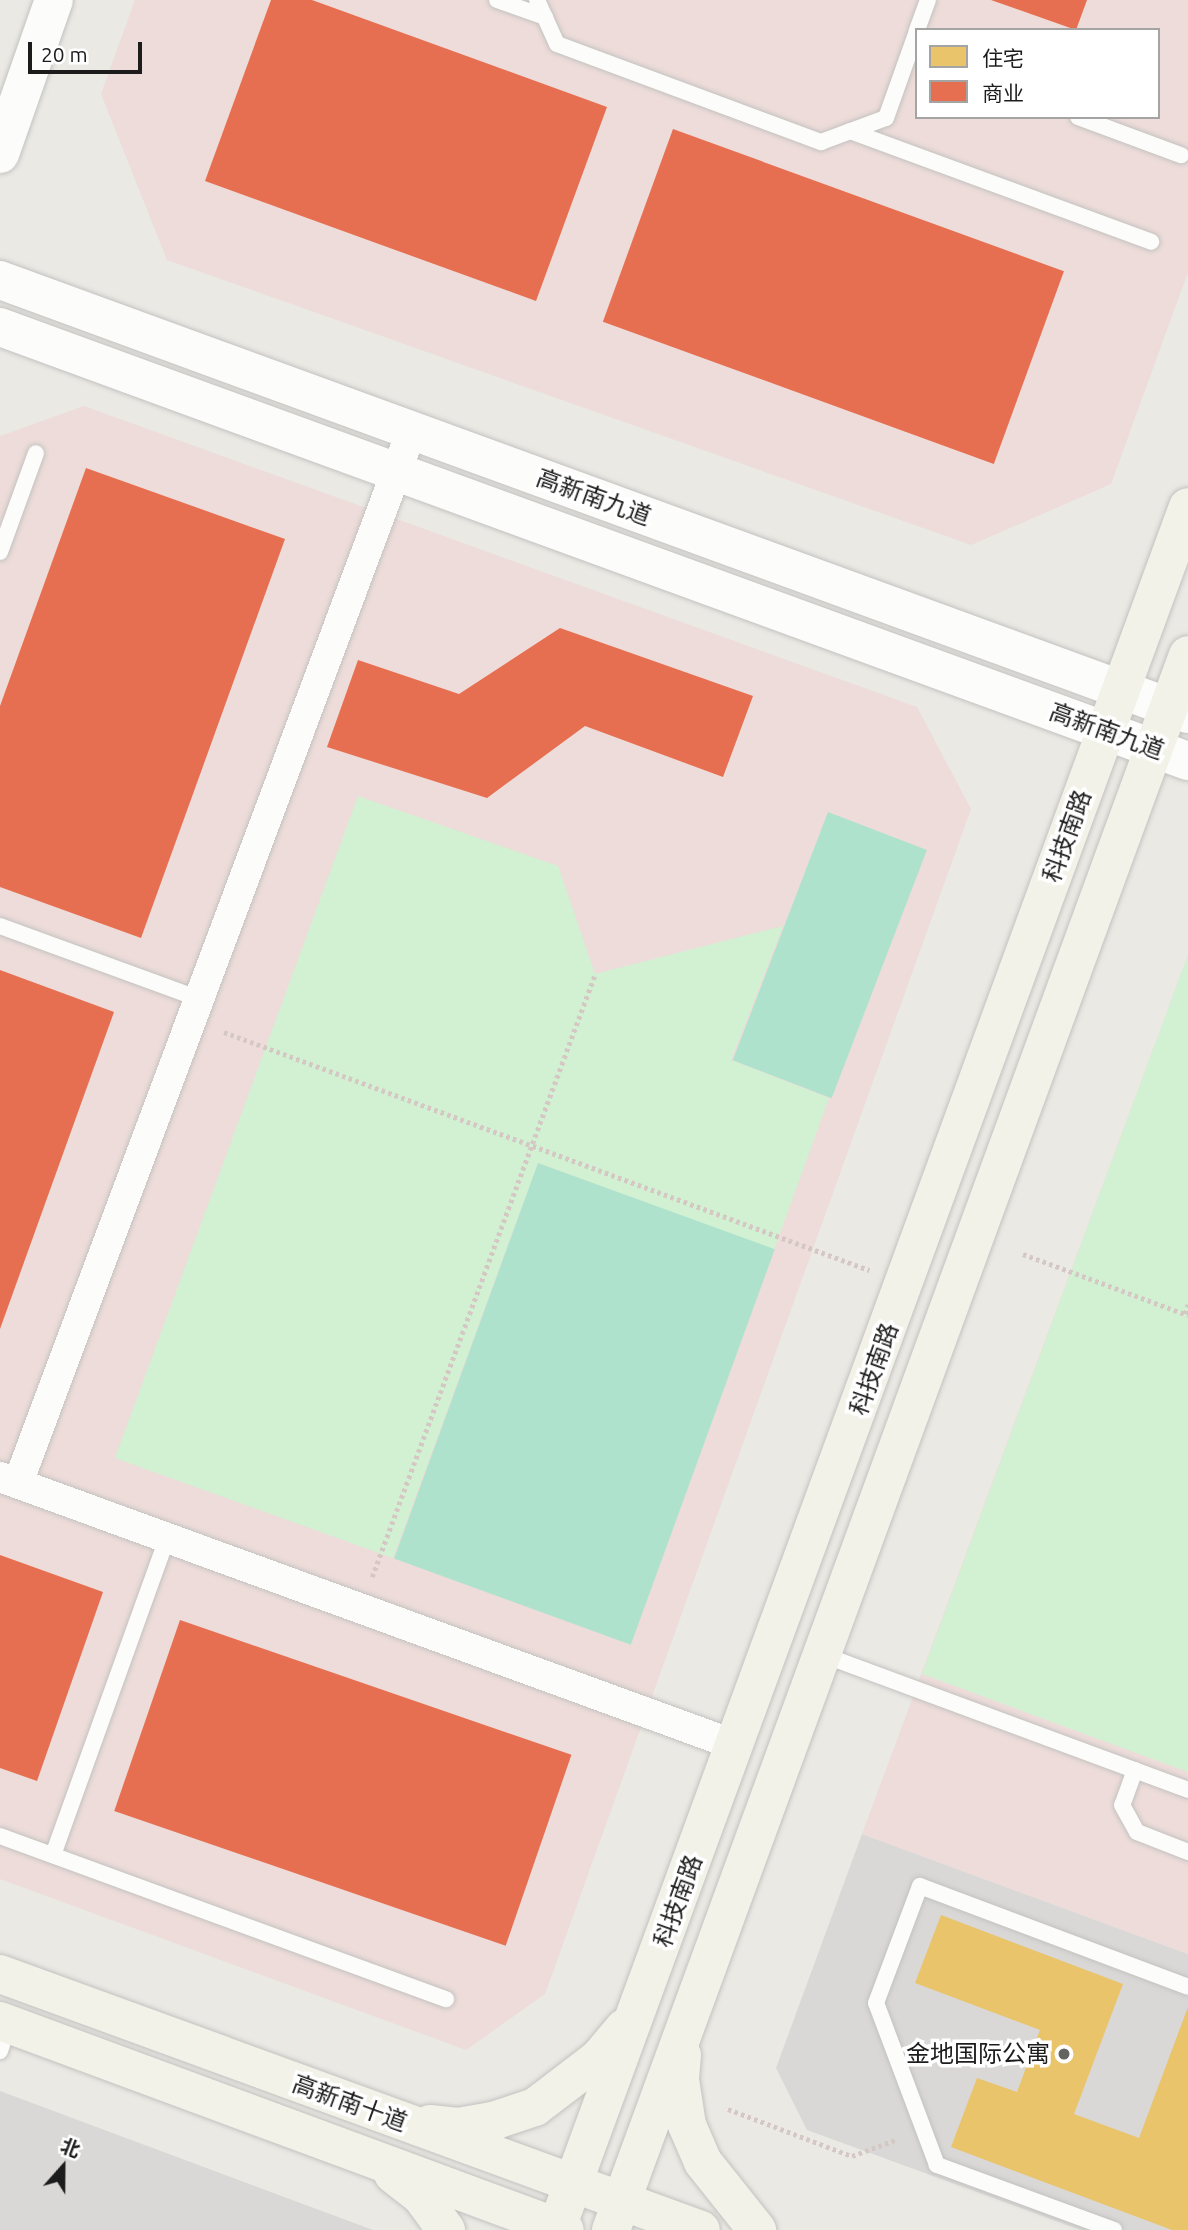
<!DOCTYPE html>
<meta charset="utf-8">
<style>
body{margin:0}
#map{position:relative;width:1188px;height:2230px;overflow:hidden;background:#eae9e4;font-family:Ubuntu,"Noto Sans SC",sans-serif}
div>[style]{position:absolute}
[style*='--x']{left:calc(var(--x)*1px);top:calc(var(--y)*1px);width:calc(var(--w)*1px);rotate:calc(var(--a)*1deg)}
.residential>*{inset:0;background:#d9d8d6}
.commercial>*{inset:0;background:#eddcd9}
.park>*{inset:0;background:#d1f1d2}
.pitch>*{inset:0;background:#afe2cd;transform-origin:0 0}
.homes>*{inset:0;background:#e9c46a}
.shops>*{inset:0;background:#e76f51;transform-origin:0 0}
.path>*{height:4.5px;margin-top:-2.25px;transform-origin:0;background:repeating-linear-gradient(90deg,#d5c8c4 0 3.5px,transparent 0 7px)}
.roads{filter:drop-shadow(0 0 2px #c3c2c0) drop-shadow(0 0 2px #c3c2c0)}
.service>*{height:16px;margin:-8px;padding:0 8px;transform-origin:8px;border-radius:8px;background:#fcfcfb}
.minor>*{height:30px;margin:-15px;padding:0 15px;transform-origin:15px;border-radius:15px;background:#fcfcfb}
.tertiary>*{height:38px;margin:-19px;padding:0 19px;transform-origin:19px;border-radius:19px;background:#fcfcfb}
.secondary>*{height:38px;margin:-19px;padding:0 19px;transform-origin:19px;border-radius:19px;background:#f2f2e9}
.dots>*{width:19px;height:19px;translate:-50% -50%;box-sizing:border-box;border:4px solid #fff;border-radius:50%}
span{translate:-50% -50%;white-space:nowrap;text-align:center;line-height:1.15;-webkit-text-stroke:7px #fff;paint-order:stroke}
.street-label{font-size:24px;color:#1c1c1c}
.poi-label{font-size:24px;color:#1c1c1c}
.right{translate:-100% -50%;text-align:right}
.legend{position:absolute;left:915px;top:28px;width:245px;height:91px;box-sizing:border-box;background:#fff;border:2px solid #a4a4a4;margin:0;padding:9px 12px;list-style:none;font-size:21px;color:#1c1c1c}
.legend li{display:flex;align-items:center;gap:14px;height:35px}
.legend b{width:35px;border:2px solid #a4a4a4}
.north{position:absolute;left:28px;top:2132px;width:70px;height:70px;-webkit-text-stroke:5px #fff;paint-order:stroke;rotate:21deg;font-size:19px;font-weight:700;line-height:28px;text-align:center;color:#1c1c1c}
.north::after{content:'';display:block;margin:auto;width:24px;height:32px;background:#1c1c1c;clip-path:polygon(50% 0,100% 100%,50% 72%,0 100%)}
.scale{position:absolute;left:28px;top:42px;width:114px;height:32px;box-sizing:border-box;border:4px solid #1c1c1c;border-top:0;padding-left:9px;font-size:21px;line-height:24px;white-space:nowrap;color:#1c1c1c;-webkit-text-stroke:5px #fff;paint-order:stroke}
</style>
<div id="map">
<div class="residential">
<div style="clip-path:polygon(862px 1834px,1188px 1954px,1188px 2230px,1081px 2230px,807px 2130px,776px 2068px)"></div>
<div style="clip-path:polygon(0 2091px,373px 2230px,0 2230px)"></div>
</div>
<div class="commercial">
<div style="clip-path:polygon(evenodd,135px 0,1188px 0,1188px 272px,1111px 484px,971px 545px,167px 260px,101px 94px,135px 0,917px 30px,1158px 30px,1158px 117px,917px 117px,917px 30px)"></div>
<div style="clip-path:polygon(84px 406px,917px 707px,971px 809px,545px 1994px,466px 2050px,0 1879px,0 436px)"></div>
<div style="clip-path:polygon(1188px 955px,1188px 1954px,862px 1834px)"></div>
</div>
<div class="park">
<div style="clip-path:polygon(358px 796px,558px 866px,595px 974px,783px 926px,731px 1060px,829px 1098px,774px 1250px,538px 1163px,393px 1558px,115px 1458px)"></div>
<div style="clip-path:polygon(1188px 955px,1188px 1772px,922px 1674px)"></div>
</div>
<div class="pitch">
<div style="left:828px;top:812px;width:106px;height:266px;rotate:21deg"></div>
<div style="left:538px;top:1163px;width:252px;height:421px;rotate:20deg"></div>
</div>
<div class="homes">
<div style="clip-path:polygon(941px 1915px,1123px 1984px,1074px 2114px,1139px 2138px,1188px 2007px,1188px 2230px,1172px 2230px,951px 2147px,977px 2078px,1017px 2092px,1040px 2030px,915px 1983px)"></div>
</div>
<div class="shops">
<div style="clip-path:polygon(271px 0,312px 0,607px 107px,536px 301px,205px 181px)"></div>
<div style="clip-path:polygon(991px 0,1087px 0,1076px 30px)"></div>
<div style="left:673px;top:129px;width:416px;height:205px;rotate:20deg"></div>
<div style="clip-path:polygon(86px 468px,285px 539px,141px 938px,0 887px,0 706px)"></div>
<div style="clip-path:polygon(560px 628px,753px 696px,723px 777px,585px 726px,487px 798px,327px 747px,358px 660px,459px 694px)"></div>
<div style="clip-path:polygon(0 970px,114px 1012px,0 1329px)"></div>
<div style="clip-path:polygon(0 1555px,103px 1592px,37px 1781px,0 1768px)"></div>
<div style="left:180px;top:1620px;width:414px;height:202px;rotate:19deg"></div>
</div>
<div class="path">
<div style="--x:224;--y:1032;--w:688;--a:20.25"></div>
<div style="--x:1023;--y:1254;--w:176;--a:20.3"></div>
<div style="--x:1185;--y:1314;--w:10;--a:-73"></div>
<div style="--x:372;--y:1577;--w:643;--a:-69.7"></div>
<div style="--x:728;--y:2109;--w:133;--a:20.8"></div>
<div style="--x:852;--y:2156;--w:49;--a:-20.3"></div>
</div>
<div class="roads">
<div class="service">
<div style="--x:497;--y:0;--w:51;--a:19.5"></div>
<div style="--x:537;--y:0;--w:48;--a:65.6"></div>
<div style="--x:557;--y:44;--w:282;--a:20.4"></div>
<div style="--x:821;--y:142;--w:69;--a:-20.3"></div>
<div style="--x:886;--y:118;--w:92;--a:-70.4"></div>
<div style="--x:917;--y:30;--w:32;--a:-70"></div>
<div style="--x:1078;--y:117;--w:110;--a:20.3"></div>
<div style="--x:850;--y:131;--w:321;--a:20.2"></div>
<div style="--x:0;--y:552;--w:105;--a:-70"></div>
<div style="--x:0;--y:926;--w:212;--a:20.1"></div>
<div style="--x:821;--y:1654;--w:391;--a:20.3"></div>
<div style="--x:1135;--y:1770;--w:37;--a:110"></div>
<div style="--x:1122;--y:1805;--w:31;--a:61"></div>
<div style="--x:1137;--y:1832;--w:55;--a:21.4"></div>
<div style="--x:0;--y:1836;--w:475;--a:20.1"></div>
<div style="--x:53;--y:1855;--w:337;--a:-70.2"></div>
<div style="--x:0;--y:2051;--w:28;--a:-72"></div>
<div style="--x:1114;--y:2230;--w:189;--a:-159.8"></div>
<div style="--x:937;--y:2165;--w:173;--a:-110.6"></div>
<div style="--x:876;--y:2003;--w:125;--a:-69.4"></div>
<div style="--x:920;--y:1886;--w:286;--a:20.6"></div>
</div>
<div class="minor">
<div style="--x:0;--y:1477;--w:782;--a:20.03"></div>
<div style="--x:18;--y:1483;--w:1124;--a:-69.49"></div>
</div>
<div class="tertiary">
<div style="--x:0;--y:154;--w:163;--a:-70.7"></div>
<div style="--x:0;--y:280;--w:1265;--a:20.07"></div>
<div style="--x:0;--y:327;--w:1265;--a:20.07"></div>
</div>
<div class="secondary">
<div style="--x:0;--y:1974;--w:746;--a:20.06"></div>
<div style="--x:0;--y:2021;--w:602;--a:20.3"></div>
<div style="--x:682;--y:2055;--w:25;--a:95"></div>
<div style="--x:680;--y:2080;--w:46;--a:81.2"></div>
<div style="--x:687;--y:2125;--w:40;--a:66.6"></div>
<div style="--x:703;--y:2162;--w:87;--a:51.5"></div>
<div style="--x:430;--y:2124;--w:28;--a:6"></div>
<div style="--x:458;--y:2127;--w:39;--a:-10"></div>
<div style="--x:496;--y:2120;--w:41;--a:-18.4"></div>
<div style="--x:535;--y:2107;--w:81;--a:-37.4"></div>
<div style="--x:599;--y:2058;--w:39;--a:-50"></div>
<div style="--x:393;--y:2174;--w:37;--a:38"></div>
<div style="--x:422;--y:2197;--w:41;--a:54"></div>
<div style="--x:556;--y:2230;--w:1835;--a:-69.86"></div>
<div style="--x:611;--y:2230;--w:1677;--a:-69.88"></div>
</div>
</div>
<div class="dots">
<div style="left:1064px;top:2054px;background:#646462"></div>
</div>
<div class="street-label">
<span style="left:594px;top:497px;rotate:20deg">高新南九道</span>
<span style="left:1107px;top:731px;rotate:20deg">高新南九道</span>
<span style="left:1067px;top:836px;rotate:-70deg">科技南路</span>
<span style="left:874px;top:1369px;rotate:-70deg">科技南路</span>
<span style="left:678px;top:1901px;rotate:-70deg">科技南路</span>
<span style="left:350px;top:2103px;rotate:20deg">高新南十道</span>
</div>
<div class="poi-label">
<span class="right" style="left:1050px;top:2054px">金地国际公寓</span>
</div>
<ul class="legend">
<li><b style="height:19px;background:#e9c46a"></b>住宅</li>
<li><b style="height:19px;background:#e76f51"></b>商业</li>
</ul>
<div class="north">北</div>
<div class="scale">20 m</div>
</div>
